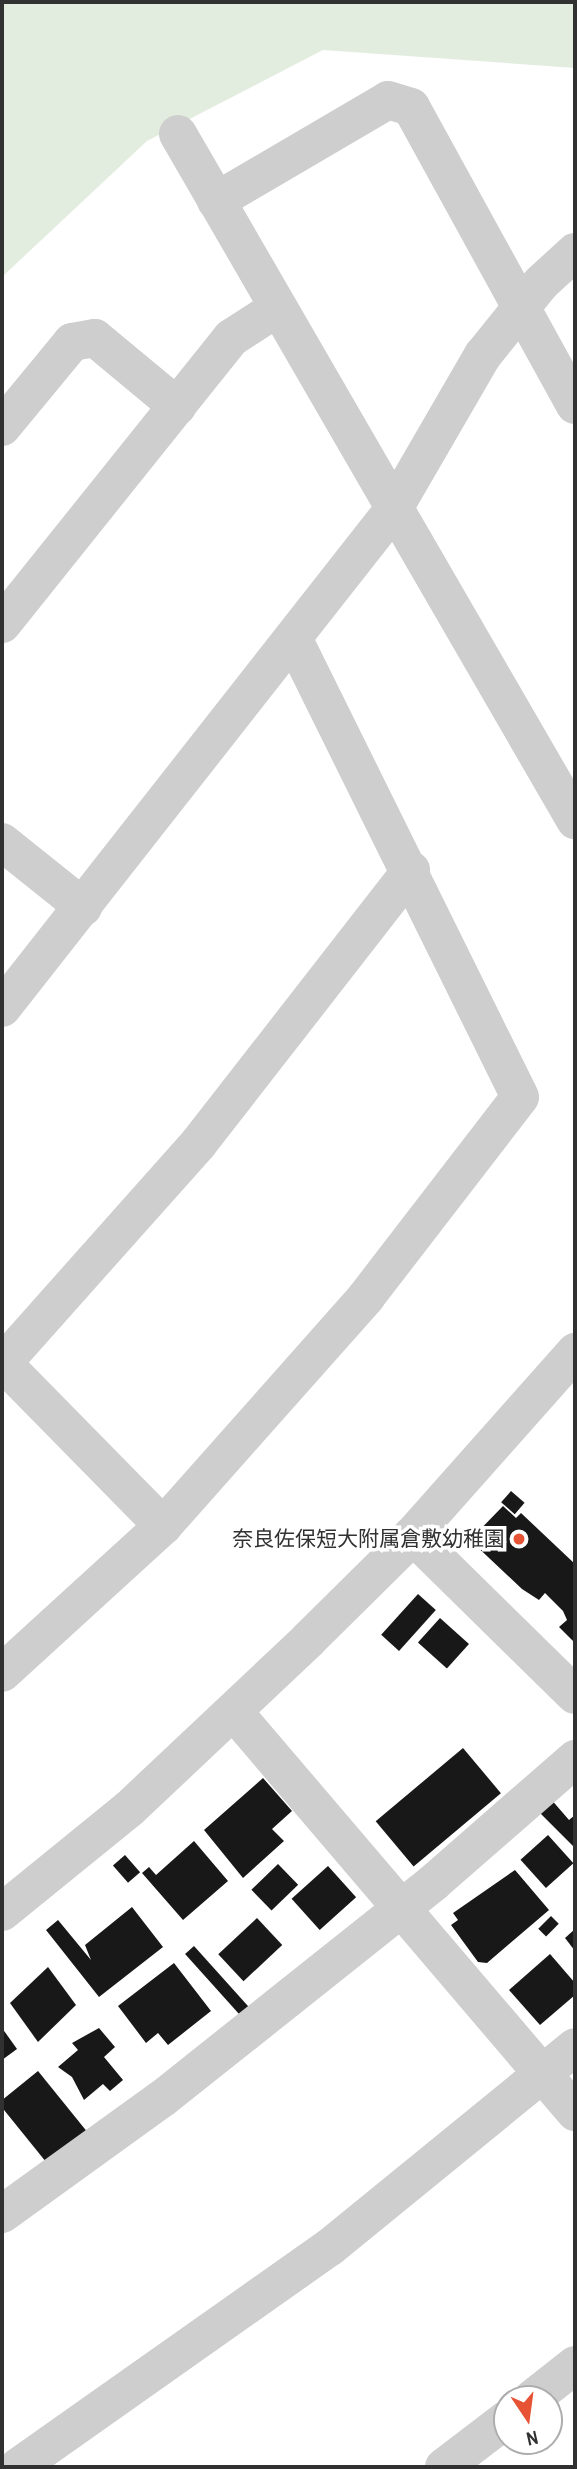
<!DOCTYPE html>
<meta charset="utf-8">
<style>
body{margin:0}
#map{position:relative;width:577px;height:2469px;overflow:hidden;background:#fff;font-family:"Archivo Narrow","Noto Sans JP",sans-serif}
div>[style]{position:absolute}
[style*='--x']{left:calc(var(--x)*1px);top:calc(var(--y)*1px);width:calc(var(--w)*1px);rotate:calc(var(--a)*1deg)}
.green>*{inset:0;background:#e3eddf}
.building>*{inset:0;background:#181818;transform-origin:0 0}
.minor>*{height:38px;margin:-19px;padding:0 19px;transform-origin:19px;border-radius:19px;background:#cecece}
.tertiary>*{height:38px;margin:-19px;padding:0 19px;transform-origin:19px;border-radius:19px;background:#cecece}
.dots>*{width:19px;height:19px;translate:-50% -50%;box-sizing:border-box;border:4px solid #fff;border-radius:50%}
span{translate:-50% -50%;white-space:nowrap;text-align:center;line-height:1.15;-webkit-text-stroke:7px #fff;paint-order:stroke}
.poi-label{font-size:21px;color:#313131}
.right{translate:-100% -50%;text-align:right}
.frame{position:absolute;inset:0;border:4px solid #313131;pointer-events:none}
.north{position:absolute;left:493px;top:2385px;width:70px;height:70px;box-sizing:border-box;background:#fff;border:2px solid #adadad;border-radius:50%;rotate:167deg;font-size:19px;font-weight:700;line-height:28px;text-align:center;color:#313131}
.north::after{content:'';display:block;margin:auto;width:24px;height:32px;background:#e65335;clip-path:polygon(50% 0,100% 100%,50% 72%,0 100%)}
</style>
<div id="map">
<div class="green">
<div style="clip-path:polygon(2px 2px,575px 2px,575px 68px,323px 50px,147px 141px,2px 277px)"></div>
</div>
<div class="building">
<div style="left:511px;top:1491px;width:18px;height:15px;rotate:41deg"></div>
<div style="clip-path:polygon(503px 1506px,516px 1518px,521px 1513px,575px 1564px,575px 1643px,559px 1627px,567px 1620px,563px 1611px,545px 1593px,539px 1600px,522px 1589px,470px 1540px)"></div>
<div style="left:418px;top:1594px;width:24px;height:55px;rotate:42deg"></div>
<div style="left:440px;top:1618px;width:39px;height:33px;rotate:42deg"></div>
<div style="left:463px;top:1748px;width:59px;height:114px;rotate:50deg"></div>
<div style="clip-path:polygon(263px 1778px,292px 1811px,272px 1829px,284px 1841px,243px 1878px,204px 1830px)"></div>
<div style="clip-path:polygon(550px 1798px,569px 1820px,575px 1815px,575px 1848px,537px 1810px)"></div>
<div style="left:548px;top:1835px;width:38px;height:37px;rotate:48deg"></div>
<div style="clip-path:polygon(194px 1841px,228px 1881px,183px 1920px,142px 1873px,149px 1867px,156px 1875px)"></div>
<div style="left:125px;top:1855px;width:23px;height:16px;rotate:49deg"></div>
<div style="left:278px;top:1864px;width:29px;height:37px;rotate:46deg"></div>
<div style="left:328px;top:1866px;width:42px;height:49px;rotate:48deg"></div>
<div style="clip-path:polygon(515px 1870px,549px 1910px,487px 1963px,478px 1962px,451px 1925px,458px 1920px,453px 1913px)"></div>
<div style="clip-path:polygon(132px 1907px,163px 1947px,99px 1997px,46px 1930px,58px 1920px,91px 1960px,85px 1945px)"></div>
<div style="left:551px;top:1916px;width:11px;height:18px;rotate:45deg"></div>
<div style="left:257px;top:1918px;width:37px;height:53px;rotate:47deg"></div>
<div style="clip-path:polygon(575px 1929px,575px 1951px,565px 1938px)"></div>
<div style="left:194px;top:1946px;width:87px;height:12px;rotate:48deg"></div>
<div style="clip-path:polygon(550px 1954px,575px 1983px,575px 1995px,540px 2025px,509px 1990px)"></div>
<div style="clip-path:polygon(174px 1963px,211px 2011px,168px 2045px,158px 2033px,146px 2043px,118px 2006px)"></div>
<div style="clip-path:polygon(48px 1967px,76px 2005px,38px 2042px,10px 2003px)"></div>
<div style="clip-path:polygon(2px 2028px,17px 2049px,2px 2060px)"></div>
<div style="clip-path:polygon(99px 2028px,115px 2047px,104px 2057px,123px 2080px,110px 2091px,103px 2084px,84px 2100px,72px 2077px,58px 2067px,78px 2050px,72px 2043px)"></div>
<div style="left:38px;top:2071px;width:79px;height:51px;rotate:51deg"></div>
</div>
<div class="minor">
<div style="--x:216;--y:201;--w:199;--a:-30.4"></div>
<div style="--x:388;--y:100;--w:24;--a:17"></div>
<div style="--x:411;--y:107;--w:340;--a:61.2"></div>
<div style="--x:2;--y:427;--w:110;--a:-50.5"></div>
<div style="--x:72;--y:342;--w:23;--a:-10"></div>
<div style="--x:95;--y:338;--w:107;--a:39.7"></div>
<div style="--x:2;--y:624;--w:366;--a:-51.3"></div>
<div style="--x:231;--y:338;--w:54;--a:-32.8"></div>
<div style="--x:2;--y:842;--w:104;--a:38.7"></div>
<div style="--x:2;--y:1362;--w:230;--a:45.5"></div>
<div style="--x:2;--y:1364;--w:295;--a:-48.3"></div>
<div style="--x:198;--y:1144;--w:347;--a:-52.1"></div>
<div style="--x:412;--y:1535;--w:228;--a:44.5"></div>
<div style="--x:2;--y:1673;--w:218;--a:-42.4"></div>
<div style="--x:163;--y:1526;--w:306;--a:-48.4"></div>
<div style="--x:366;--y:1297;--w:252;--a:-52.4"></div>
<div style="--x:520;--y:1097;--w:510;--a:-116.31"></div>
<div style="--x:234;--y:1712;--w:526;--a:49.55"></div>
<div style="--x:2;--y:2214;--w:198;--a:-35.8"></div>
<div style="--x:163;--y:2098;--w:345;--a:-38.5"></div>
<div style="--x:433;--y:1883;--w:189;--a:-41.1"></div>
<div style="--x:18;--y:2467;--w:382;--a:-35.2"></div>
<div style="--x:330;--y:2247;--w:316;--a:-39.2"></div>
</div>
<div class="tertiary">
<div style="--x:178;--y:134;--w:793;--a:59.94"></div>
<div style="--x:2;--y:1008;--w:633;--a:-51.86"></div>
<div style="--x:393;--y:510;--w:179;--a:-59.9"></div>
<div style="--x:483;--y:355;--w:92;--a:-51.1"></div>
<div style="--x:541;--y:283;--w:46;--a:-42.4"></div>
<div style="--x:2;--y:1912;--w:165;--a:-39.1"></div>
<div style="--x:130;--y:1808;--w:245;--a:-43.3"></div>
<div style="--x:308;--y:1640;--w:132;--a:-44.7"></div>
<div style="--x:402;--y:1547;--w:261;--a:-48.4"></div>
<div style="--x:532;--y:2399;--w:55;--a:-38.3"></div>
<div style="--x:444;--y:2467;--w:79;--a:-37.3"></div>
</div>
<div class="dots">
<div style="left:519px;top:1539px;background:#e65335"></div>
</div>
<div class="poi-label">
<span class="right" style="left:505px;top:1539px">奈良佐保短大附属倉敷幼稚園</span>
</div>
<div class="frame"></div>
<div class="north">N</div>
</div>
